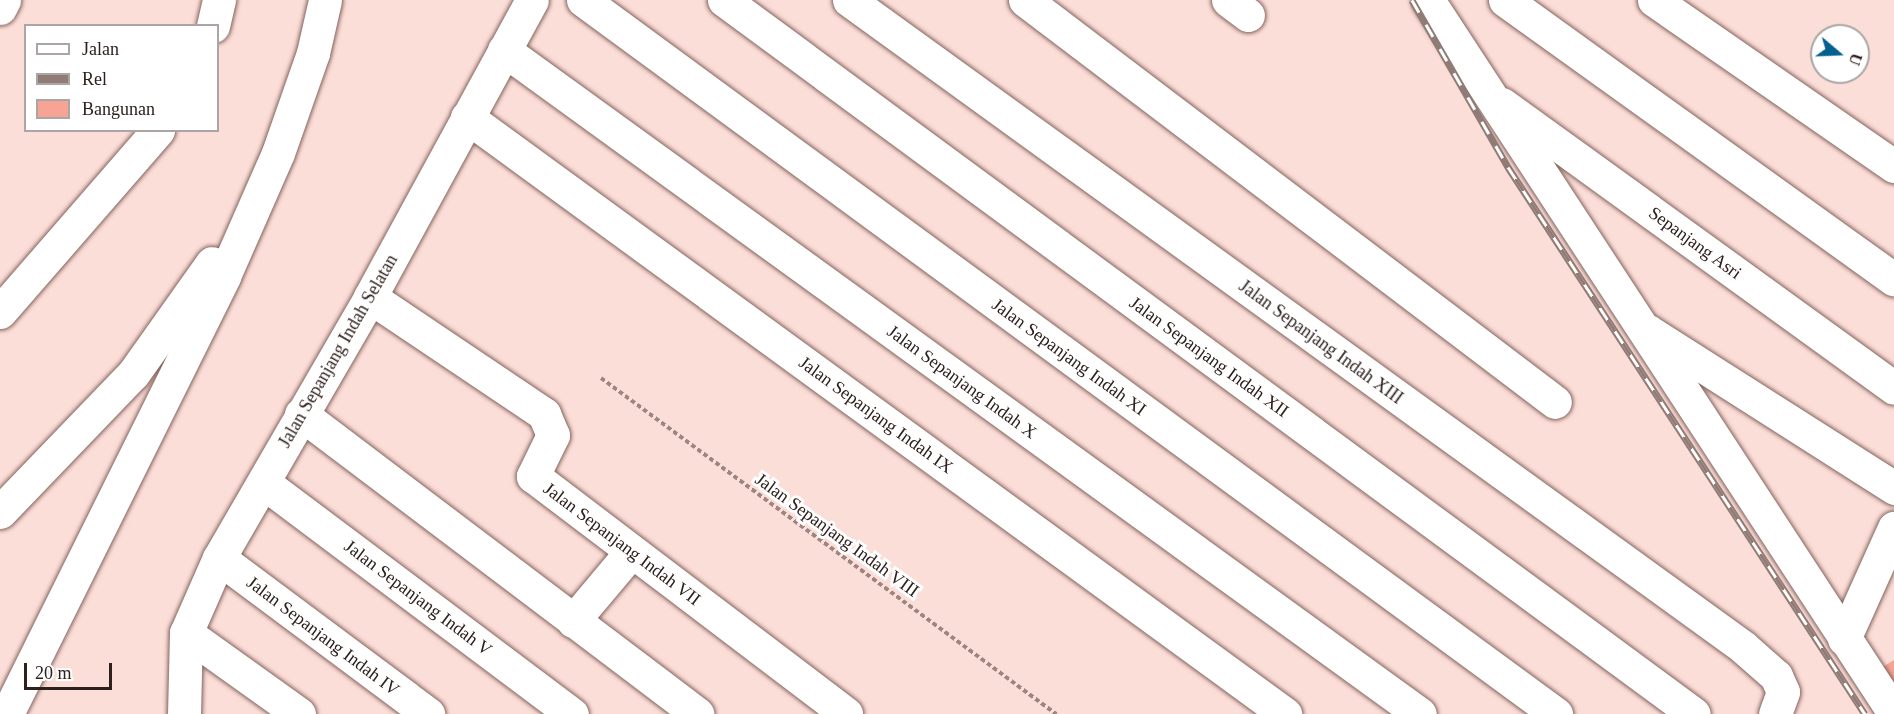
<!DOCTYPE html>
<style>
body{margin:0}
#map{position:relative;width:1894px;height:714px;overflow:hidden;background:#fcded8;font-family:Georgia,serif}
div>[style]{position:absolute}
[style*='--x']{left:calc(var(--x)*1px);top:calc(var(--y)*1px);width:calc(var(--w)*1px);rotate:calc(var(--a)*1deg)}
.building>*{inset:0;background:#f8a494}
.path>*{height:4px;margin-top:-2px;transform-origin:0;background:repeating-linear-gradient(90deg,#9c8681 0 4.5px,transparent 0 7.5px)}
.roads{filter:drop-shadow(0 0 2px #83635c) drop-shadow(0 0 2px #83635c)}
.minor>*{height:33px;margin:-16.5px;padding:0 16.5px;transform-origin:16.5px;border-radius:16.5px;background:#fff}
.highway>*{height:33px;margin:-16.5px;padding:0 16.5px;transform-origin:16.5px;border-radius:16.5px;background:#fff}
.rail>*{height:7px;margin-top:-3.5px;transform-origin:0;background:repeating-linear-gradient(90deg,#fff 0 14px,#907b76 0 28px);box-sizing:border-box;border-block:2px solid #907b76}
span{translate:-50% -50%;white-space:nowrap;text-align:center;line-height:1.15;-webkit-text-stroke:6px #fff;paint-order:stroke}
.street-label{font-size:18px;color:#2d201d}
.legend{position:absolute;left:24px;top:24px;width:195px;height:108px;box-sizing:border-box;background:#fff;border:2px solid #aba6a5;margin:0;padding:8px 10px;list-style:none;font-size:18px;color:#2d201d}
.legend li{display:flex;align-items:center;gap:12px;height:30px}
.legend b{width:30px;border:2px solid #aba6a5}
.north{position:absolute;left:1810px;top:24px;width:60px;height:60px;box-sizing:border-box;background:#fff;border:2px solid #aba6a5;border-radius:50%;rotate:109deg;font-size:16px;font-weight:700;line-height:24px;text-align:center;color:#2d201d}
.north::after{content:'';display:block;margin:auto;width:21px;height:27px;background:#056090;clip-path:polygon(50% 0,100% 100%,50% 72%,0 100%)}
.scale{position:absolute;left:24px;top:663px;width:88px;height:27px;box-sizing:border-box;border:3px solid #2d201d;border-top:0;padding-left:8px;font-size:18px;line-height:21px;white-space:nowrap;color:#2d201d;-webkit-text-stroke:4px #fff;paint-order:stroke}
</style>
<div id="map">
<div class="building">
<div style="clip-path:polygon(1894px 660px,1894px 699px,1876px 671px)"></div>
</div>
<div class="path">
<div style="--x:601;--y:378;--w:566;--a:36.44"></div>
</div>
<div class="roads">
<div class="minor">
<div style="--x:583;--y:0;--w:1207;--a:36.27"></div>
<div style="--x:724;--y:0;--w:1204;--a:36.36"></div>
<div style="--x:849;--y:0;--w:1104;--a:35.89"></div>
<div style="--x:1743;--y:647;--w:44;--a:41.3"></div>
<div style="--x:1776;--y:676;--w:17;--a:66"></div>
<div style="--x:1783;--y:692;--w:23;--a:110"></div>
<div style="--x:1025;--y:0;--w:665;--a:37.18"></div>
<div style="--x:1228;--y:0;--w:25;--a:37"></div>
<div style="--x:1428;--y:0;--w:852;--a:56.83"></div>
<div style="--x:1505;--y:0;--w:479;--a:35.7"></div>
<div style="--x:1654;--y:0;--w:292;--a:34.7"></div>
<div style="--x:504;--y:50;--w:1131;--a:35.94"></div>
<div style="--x:1502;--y:104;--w:484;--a:35.9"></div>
<div style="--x:467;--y:117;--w:1013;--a:36.12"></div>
<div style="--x:370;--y:297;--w:210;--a:33.9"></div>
<div style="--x:544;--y:414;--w:23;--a:67"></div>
<div style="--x:553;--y:435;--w:46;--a:116"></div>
<div style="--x:533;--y:476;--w:393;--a:37.2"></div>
<div style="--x:1648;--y:331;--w:292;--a:32.5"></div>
<div style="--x:301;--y:414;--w:497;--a:37.1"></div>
<div style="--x:264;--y:483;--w:385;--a:36.9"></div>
<div style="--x:219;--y:558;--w:261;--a:36.7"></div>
<div style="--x:573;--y:621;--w:90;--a:-50"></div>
<div style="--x:186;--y:633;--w:139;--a:35.6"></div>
<div style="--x:1844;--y:639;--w:122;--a:-65.8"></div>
<div style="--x:184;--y:714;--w:81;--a:-88.6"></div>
<div style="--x:186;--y:633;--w:82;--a:-66.3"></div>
<div style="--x:219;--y:558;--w:302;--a:-59.9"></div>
<div style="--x:370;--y:297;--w:338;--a:-61.4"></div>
</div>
<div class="highway">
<div style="--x:0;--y:8;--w:9;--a:-63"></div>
<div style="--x:213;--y:26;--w:27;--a:-77"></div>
<div style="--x:0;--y:312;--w:241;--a:-49"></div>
<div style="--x:0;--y:512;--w:192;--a:-46.1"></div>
<div style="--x:133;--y:374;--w:136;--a:-54.6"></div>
<div style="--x:7;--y:714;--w:489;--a:-63.6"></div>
<div style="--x:224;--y:276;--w:134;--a:-66.3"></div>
<div style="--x:278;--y:153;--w:106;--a:-70.7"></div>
<div style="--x:313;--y:53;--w:54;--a:-77.2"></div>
</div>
</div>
<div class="rail">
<div style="--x:1412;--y:0;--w:193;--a:60.1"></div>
<div style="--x:1508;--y:167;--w:653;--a:56.87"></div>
</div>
<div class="street-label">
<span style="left:1695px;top:243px;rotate:36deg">Sepanjang Asri</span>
<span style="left:1321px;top:342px;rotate:36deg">Jalan Sepanjang Indah XIII</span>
<span style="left:338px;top:351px;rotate:-60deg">Jalan Sepanjang Indah Selatan</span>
<span style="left:1069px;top:357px;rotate:36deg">Jalan Sepanjang Indah XI</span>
<span style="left:1209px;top:357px;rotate:36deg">Jalan Sepanjang Indah XII</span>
<span style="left:962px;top:382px;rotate:36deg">Jalan Sepanjang Indah X</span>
<span style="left:876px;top:415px;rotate:36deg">Jalan Sepanjang Indah IX</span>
<span style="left:837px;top:535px;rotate:36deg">Jalan Sepanjang Indah VIII</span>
<span style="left:622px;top:544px;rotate:37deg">Jalan Sepanjang Indah VII</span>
<span style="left:418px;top:598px;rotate:37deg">Jalan Sepanjang Indah V</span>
<span style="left:323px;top:636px;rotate:37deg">Jalan Sepanjang Indah IV</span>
</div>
<ul class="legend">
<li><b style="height:8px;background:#fff"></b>Jalan</li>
<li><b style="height:8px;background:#907b76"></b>Rel</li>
<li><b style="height:16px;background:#f8a494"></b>Bangunan</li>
</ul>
<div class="north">U</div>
<div class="scale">20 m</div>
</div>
